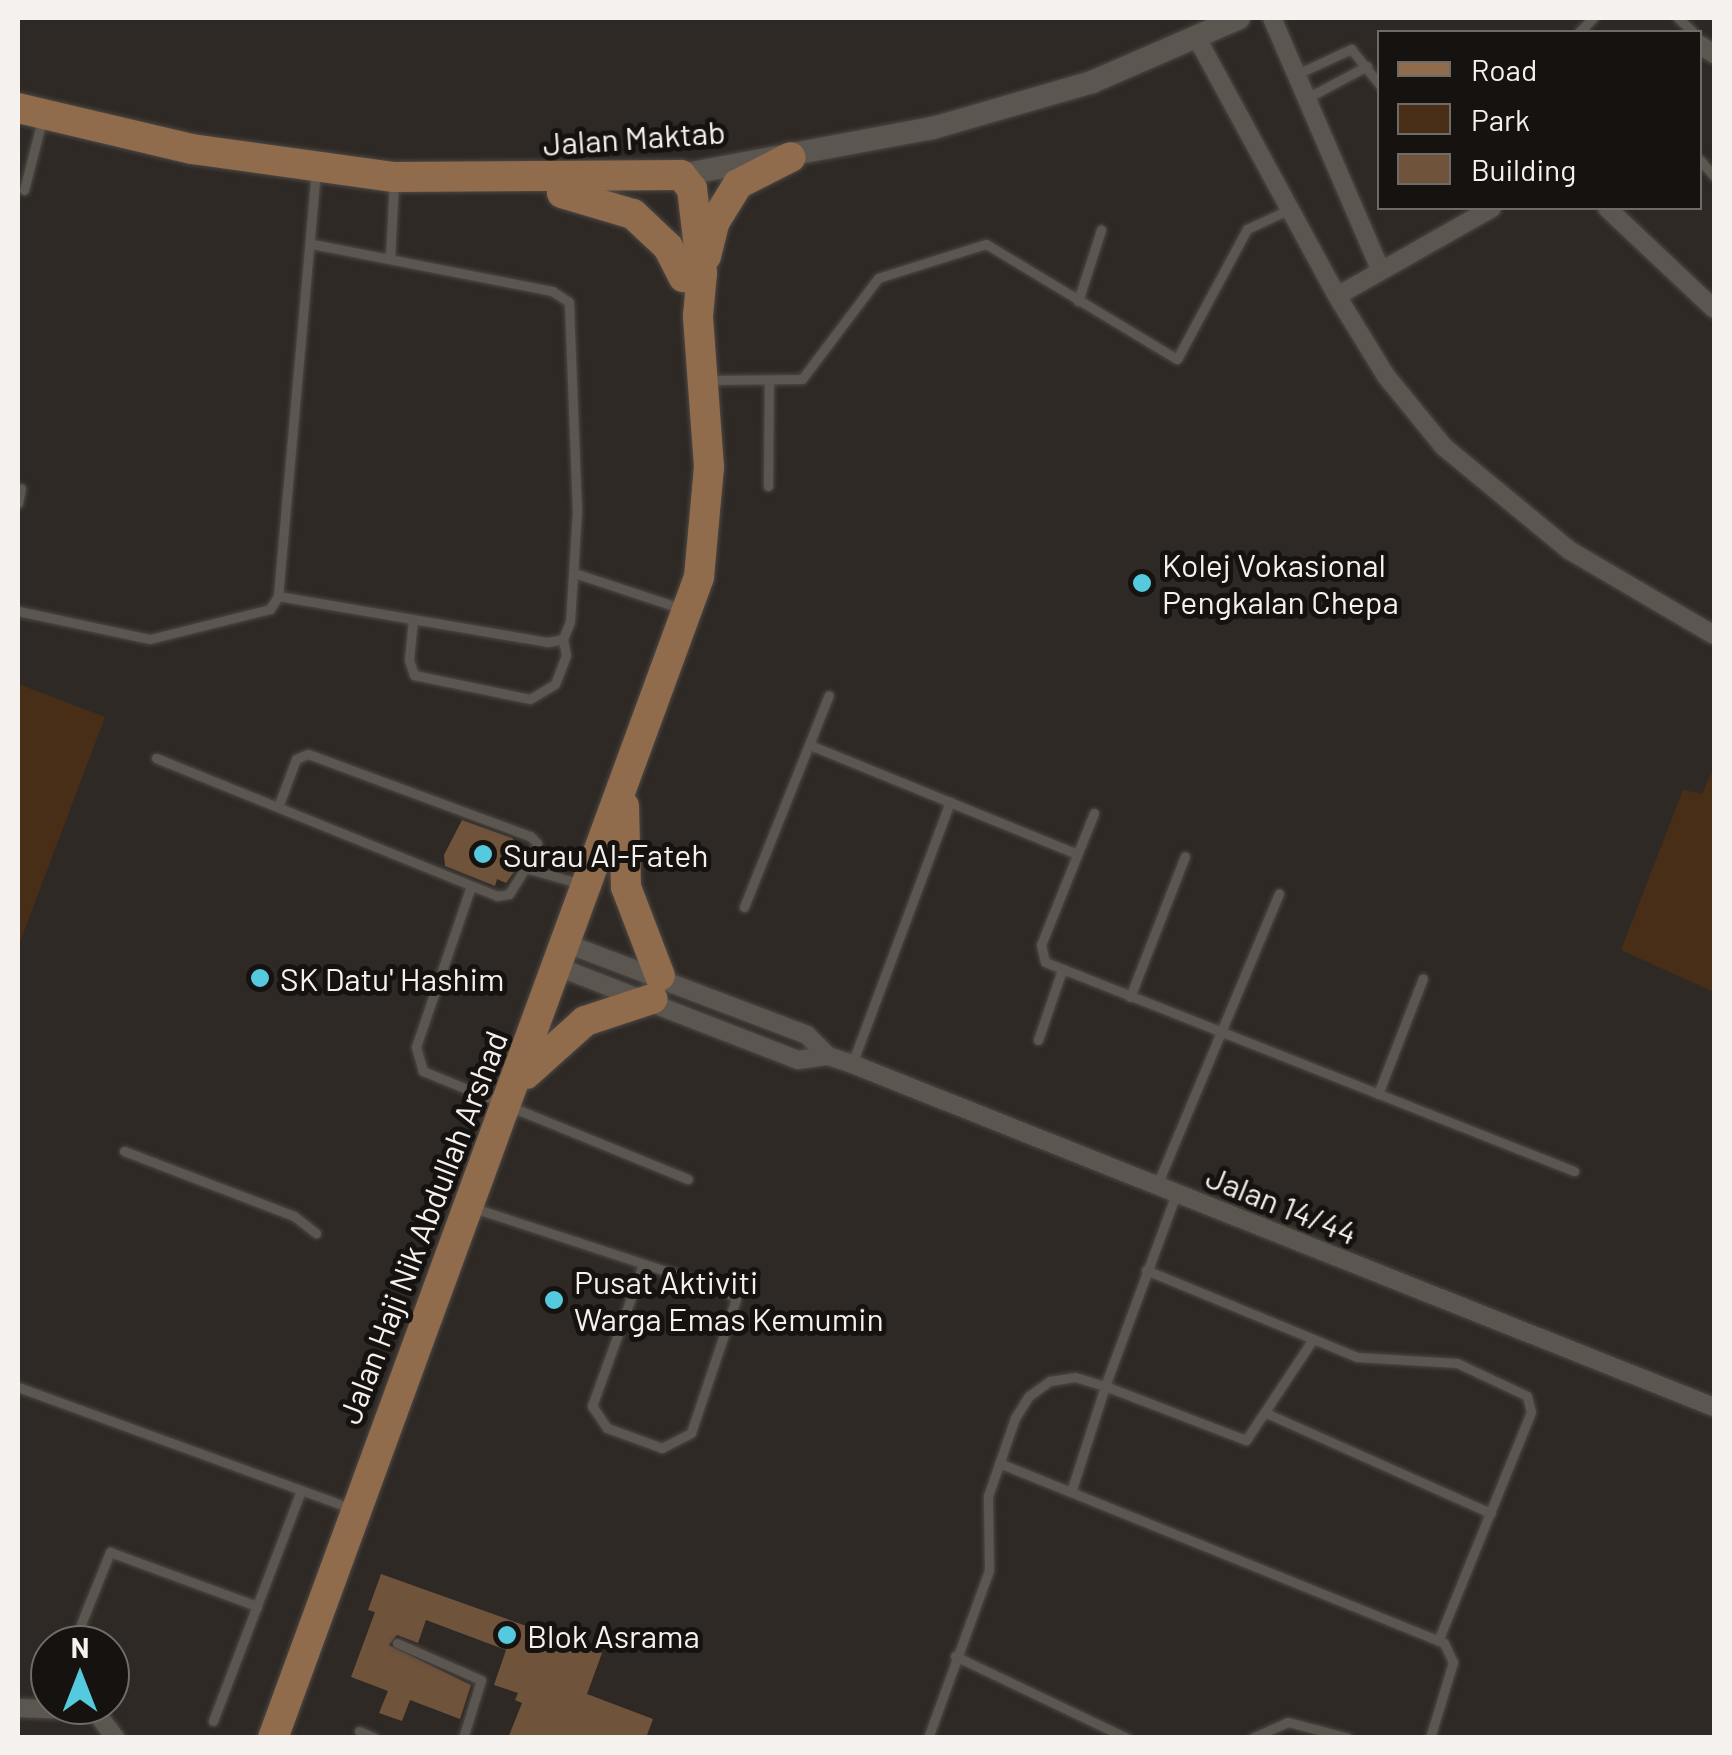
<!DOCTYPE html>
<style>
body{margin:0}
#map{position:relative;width:1732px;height:1755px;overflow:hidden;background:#2f2925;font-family:Barlow,sans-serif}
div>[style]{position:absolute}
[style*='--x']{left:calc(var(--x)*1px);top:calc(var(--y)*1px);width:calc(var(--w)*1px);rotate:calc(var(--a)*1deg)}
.green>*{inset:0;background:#492e17}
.building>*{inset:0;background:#70533b}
.roads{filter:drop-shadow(0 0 2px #4c4844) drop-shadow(0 0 2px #4c4844)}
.service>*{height:9px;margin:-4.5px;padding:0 4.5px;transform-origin:4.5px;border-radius:4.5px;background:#5c5651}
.minor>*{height:18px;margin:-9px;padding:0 9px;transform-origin:9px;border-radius:9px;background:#5c5651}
.tertiary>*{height:22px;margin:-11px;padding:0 11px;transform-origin:11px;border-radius:11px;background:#5c5651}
.primary>*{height:30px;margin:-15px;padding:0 15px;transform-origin:15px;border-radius:15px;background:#906c4d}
.dots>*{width:28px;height:28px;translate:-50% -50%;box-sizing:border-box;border:5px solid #151210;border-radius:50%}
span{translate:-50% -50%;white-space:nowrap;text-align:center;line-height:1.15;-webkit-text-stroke:10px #151210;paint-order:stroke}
.street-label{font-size:32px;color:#f5f1ee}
.poi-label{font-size:32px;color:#f5f1ee}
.left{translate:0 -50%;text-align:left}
.frame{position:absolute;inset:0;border:20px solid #f5f1ee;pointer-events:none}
.legend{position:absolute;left:1377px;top:30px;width:325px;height:180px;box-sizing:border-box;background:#151210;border:2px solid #6f6b69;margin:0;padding:12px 18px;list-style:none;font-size:30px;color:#f5f1ee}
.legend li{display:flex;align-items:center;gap:20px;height:50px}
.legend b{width:50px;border:2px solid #6f6b69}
.north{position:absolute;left:30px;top:1625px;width:100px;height:100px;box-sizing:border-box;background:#151210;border:2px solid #6f6b69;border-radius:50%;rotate:0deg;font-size:28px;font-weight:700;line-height:40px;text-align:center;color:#f5f1ee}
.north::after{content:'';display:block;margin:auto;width:35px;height:45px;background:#55cade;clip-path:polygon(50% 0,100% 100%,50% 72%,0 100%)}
</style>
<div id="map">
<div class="green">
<div style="clip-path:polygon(18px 684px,105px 717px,18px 947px)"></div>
<div style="clip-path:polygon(1714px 767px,1714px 992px,1621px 950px,1683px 790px,1702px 794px)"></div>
</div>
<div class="building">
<div style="clip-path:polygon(462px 820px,512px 838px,521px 848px,522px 861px,506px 883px,497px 879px,495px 886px,445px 866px,444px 855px)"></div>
<div style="clip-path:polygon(381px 1574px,602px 1653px,587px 1694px,653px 1719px,646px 1738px,508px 1738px,522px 1703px,515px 1700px,518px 1693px,494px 1685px,506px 1650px,426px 1620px,418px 1643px,397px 1635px,389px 1645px,471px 1685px,460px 1719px,410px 1700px,402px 1721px,379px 1713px,388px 1691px,351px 1677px,375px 1612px,368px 1610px)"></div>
</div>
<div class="roads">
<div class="service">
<div style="--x:1678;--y:18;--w:21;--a:43"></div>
<div style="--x:1579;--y:32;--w:20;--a:-45"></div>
<div style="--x:1297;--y:74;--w:60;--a:-24.8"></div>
<div style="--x:1351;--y:49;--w:46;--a:51.1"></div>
<div style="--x:1307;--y:98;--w:68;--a:-28.1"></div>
<div style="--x:1700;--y:160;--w:21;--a:49"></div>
<div style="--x:24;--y:190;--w:72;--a:-75.6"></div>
<div style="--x:390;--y:259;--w:78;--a:-87.1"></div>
<div style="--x:1078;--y:301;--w:75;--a:-72.1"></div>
<div style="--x:710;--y:380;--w:92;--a:-0.6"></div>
<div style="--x:802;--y:379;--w:126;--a:-53"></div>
<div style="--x:878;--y:278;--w:113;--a:-17.5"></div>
<div style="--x:986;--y:244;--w:223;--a:31.1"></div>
<div style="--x:1177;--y:359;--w:148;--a:-61.7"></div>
<div style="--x:1247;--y:229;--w:47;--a:-24.9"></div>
<div style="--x:768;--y:486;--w:106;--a:-89.5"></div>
<div style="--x:18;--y:503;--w:15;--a:-79"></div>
<div style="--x:574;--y:573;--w:112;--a:18.3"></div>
<div style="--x:278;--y:596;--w:274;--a:9.7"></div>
<div style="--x:548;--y:642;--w:15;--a:-11"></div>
<div style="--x:563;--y:639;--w:18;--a:-68"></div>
<div style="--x:570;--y:622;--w:110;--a:-86.4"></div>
<div style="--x:577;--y:512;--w:210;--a:-92.2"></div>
<div style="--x:569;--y:302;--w:20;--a:-147"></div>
<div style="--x:552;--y:291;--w:245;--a:-168.9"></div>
<div style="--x:18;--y:611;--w:135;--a:12"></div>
<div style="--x:150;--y:639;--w:124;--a:-14"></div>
<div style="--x:270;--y:609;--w:15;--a:-58"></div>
<div style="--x:278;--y:596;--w:427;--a:-84.9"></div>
<div style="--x:413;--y:619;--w:41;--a:95.6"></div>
<div style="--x:409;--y:660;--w:16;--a:72"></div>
<div style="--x:414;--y:675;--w:118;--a:11.7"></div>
<div style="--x:530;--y:699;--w:29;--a:-31"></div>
<div style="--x:555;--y:684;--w:31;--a:-69"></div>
<div style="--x:566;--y:655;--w:16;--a:-101"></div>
<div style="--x:810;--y:745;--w:288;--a:22.2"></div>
<div style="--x:156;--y:758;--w:368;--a:22"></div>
<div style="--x:497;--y:896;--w:12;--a:-9"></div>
<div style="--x:509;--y:894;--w:31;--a:-58"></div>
<div style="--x:525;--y:868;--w:59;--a:15.7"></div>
<div style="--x:278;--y:807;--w:51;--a:-69.4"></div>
<div style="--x:296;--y:759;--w:13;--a:-23"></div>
<div style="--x:308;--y:754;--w:237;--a:20.3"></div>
<div style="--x:530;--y:836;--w:10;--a:45"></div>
<div style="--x:537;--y:843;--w:26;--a:103"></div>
<div style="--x:1094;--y:813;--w:142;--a:111.9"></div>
<div style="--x:1041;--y:945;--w:17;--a:77"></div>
<div style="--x:1045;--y:962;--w:569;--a:21.56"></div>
<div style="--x:471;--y:886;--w:170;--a:108.9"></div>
<div style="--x:416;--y:1047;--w:25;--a:74"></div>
<div style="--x:423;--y:1071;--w:286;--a:22.2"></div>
<div style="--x:744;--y:907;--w:228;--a:-68.2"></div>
<div style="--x:1130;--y:997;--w:151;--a:-68.7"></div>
<div style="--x:1038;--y:1040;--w:74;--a:-71.1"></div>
<div style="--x:852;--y:1064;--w:280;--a:-69.5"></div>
<div style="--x:1378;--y:1094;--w:124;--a:-68.8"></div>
<div style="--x:124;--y:1151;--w:182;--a:20.9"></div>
<div style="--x:294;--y:1216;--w:28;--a:38"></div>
<div style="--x:1157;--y:1185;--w:316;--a:-67.3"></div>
<div style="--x:474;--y:1208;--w:266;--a:18.2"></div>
<div style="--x:727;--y:1291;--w:12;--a:42"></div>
<div style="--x:736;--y:1299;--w:141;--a:108.6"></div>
<div style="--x:691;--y:1433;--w:33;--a:153"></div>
<div style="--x:662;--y:1448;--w:59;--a:-160"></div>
<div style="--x:607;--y:1428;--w:27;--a:-124"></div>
<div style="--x:592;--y:1406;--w:151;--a:-70.2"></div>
<div style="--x:1146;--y:1270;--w:228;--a:22.4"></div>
<div style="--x:1357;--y:1357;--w:100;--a:3.4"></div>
<div style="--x:1457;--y:1363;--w:77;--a:25.2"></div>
<div style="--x:1527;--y:1396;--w:16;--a:76"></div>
<div style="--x:1531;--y:1412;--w:247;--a:112.1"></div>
<div style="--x:18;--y:1387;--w:354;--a:20"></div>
<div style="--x:1266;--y:1413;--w:246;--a:24"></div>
<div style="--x:999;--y:1463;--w:480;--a:22"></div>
<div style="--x:1444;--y:1643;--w:21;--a:65"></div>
<div style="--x:1453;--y:1662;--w:79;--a:106.8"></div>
<div style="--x:1071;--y:1492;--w:111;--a:-72.2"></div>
<div style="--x:1105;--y:1386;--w:151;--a:21"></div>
<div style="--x:1246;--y:1440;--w:121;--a:-56.4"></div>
<div style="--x:81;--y:1624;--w:78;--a:-68.1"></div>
<div style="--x:110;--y:1552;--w:157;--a:20.2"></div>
<div style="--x:397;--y:1643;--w:92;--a:23.8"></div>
<div style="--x:481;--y:1680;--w:61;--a:107.2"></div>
<div style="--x:955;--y:1656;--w:191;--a:25.5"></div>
<div style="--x:213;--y:1721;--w:246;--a:-69.1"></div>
<div style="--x:359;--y:1731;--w:17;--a:24"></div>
<div style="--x:928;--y:1738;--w:179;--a:-70"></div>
<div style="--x:989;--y:1570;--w:74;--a:-90.8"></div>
<div style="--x:988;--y:1496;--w:83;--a:-70.9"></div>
<div style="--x:1015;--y:1418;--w:26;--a:-58"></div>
<div style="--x:1029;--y:1396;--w:26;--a:-36"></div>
<div style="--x:1050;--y:1381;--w:25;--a:-9"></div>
<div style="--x:1075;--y:1377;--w:31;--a:17"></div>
<div style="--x:1105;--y:1386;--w:205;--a:-69.7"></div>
<div style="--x:1252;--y:1738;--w:39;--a:-24"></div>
<div style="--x:1288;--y:1722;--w:62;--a:14.9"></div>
</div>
<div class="minor">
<div style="--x:1272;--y:18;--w:275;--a:66.7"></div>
<div style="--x:1198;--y:40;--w:291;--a:61.5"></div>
<div style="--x:1337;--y:296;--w:94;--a:58.5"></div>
<div style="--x:1386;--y:376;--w:92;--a:50.8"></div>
<div style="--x:1444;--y:447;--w:162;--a:39.5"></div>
<div style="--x:1569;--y:550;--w:168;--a:30.4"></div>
<div style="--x:1700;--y:45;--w:17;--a:33"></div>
<div style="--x:1607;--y:208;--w:147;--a:43.3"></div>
<div style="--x:1337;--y:296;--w:178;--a:-29.6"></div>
<div style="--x:565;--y:943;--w:259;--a:20.8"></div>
<div style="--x:807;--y:1035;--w:30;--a:45"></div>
<div style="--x:556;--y:966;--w:260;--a:21.2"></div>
<div style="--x:798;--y:1060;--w:30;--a:-8"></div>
<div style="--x:828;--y:1056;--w:25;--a:18"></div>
<div style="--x:852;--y:1064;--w:928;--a:21.7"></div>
<div style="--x:18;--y:1708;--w:77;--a:2.2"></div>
<div style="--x:95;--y:1711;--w:34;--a:53"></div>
</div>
<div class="tertiary">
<div style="--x:681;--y:175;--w:256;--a:-10.6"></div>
<div style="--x:933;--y:128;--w:166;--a:-16.1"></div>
<div style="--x:1092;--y:82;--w:160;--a:-23.5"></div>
</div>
<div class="primary">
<div style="--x:18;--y:108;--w:179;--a:13.3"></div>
<div style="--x:192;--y:149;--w:204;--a:7.9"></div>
<div style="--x:394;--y:177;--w:287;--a:-0.4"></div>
<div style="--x:562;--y:193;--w:74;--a:16.5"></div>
<div style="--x:633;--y:214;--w:48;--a:43.3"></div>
<div style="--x:668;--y:247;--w:34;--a:63"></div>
<div style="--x:706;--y:256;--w:34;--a:-76"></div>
<div style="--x:714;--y:223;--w:46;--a:-58.4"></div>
<div style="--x:738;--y:184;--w:59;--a:-27"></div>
<div style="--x:624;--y:806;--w:81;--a:88.6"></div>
<div style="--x:626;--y:887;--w:95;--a:69.1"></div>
<div style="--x:526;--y:1074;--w:79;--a:-41.9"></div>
<div style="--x:585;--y:1021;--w:71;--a:-18.2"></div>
<div style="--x:273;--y:1738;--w:1237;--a:-69.85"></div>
<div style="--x:699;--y:577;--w:110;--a:-84.8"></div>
<div style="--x:709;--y:467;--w:151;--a:-94.2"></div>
<div style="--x:698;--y:316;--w:43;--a:-84.7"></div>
<div style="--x:702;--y:273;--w:85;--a:-96.8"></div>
<div style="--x:692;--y:189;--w:18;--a:-128"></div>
</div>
</div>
<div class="dots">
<div style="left:1142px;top:583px;background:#55cade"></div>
<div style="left:483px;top:854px;background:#55cade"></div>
<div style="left:260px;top:978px;background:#55cade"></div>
<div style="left:554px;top:1300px;background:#55cade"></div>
<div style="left:507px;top:1635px;background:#55cade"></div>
</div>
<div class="street-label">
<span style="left:634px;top:137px;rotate:-4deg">Jalan Maktab</span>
<span style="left:1282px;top:1204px;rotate:22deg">Jalan 14/44</span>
<span style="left:422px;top:1227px;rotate:-69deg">Jalan Haji Nik Abdullah Arshad</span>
</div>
<div class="poi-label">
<span class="left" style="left:1162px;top:583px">Kolej Vokasional<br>Pengkalan Chepa</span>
<span class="left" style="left:503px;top:854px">Surau Al-Fateh</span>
<span class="left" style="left:280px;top:978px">SK Datu' Hashim</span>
<span class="left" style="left:574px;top:1300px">Pusat Aktiviti<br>Warga Emas Kemumin</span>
<span class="left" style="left:527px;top:1635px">Blok Asrama</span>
</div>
<div class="frame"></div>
<ul class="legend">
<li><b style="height:12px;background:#906c4d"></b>Road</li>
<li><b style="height:28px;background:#492e17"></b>Park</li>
<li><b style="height:28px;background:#70533b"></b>Building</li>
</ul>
<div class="north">N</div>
</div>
